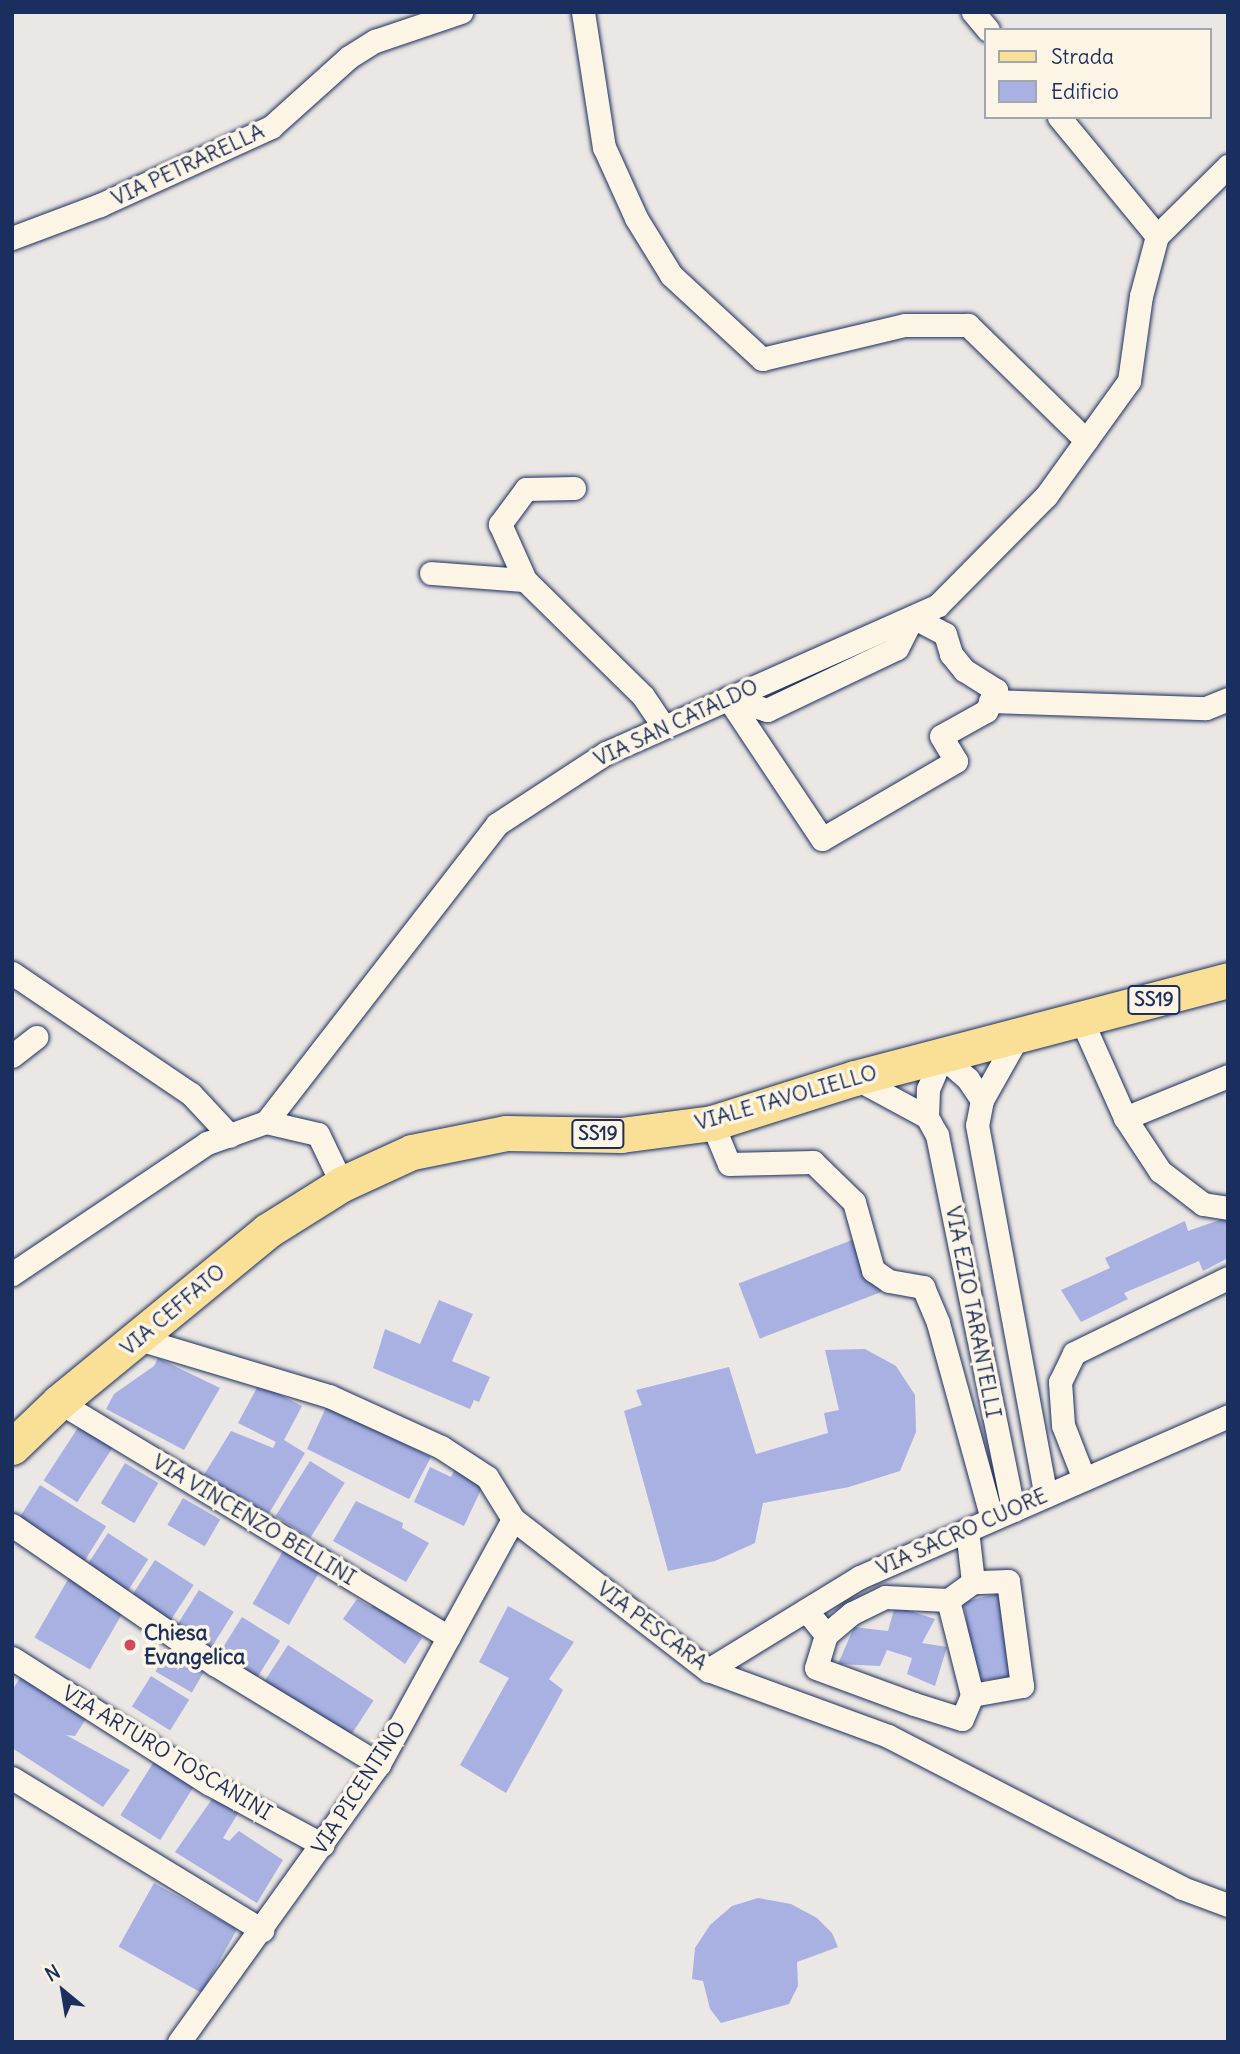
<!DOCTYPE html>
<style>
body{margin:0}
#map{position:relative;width:1240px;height:2054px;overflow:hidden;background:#ebe7e4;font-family:Delius,sans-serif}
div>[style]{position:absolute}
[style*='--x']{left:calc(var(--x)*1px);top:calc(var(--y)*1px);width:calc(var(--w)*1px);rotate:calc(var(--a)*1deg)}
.building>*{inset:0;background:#a8b1e1;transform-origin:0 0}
.roads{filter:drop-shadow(0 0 2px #1b2f5e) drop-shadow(0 0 2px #1b2f5e)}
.minor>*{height:23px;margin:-11.5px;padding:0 11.5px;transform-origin:11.5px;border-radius:11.5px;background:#fcf5e5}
.primary>*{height:35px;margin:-17.5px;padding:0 17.5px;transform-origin:17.5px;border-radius:17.5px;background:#fadf96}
.dots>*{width:19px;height:19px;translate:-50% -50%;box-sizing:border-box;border:4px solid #fcf5e5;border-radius:50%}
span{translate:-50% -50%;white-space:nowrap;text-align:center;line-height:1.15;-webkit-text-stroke:7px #fcf5e5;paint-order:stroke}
.shield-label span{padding:2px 5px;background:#fcf5e5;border:2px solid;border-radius:5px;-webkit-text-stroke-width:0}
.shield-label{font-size:19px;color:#1b2f5e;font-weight:700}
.street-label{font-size:21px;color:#1b2f5e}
.poi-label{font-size:21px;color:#1b2f5e;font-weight:700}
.left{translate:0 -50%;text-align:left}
.frame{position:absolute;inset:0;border:14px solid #1b2f5e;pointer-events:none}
.legend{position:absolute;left:984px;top:28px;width:228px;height:91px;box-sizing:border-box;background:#fcf5e5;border:2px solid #a2a6af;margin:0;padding:9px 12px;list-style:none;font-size:21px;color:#1b2f5e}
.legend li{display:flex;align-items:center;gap:14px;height:35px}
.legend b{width:35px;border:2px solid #a2a6af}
.north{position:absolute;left:28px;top:1956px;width:70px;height:70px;-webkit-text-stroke:5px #fcf5e5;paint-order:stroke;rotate:330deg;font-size:19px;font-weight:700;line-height:28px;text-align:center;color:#1b2f5e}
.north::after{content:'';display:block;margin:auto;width:24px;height:32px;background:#1b2f5e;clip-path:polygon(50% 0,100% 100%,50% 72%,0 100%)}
</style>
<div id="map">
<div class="building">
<div style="clip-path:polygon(1228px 1217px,1228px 1258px,1203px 1271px,1199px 1261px,1124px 1293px,1128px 1299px,1081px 1322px,1061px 1290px,1110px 1268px,1105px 1258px,1185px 1221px,1188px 1231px)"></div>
<div style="left:860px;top:1237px;width:59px;height:130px;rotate:69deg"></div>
<div style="clip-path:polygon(439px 1300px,473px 1314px,452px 1361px,490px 1377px,479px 1402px,474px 1400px,470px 1409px,373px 1368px,385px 1329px,420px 1344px)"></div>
<div style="clip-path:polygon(865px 1349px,896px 1366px,915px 1395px,916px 1432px,900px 1471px,849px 1487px,763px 1503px,755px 1543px,715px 1561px,668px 1571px,624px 1411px,642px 1405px,636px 1390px,729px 1367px,756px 1454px,828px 1433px,824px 1413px,839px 1410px,825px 1350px)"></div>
<div style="clip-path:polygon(158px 1358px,220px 1388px,184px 1450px,106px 1409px,114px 1394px,154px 1366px)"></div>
<div style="clip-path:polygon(259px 1384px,302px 1406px,284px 1440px,305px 1453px,268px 1515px,202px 1478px,231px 1431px,273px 1448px,276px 1442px,238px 1423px)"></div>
<div style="clip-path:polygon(329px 1401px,386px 1427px,384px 1434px,431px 1457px,409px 1499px,307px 1449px)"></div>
<div style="left:79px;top:1426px;width:40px;height:65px;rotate:33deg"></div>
<div style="left:310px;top:1461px;width:41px;height:65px;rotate:32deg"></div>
<div style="left:125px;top:1463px;width:39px;height:47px;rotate:31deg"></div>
<div style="clip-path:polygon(457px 1465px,486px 1479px,464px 1526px,414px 1502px,430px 1467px,451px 1477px)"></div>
<div style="left:40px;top:1485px;width:78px;height:45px;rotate:32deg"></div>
<div style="left:183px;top:1498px;width:43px;height:31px;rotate:30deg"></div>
<div style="clip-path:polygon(356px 1501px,403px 1523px,402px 1528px,429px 1543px,406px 1582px,333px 1541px)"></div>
<div style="left:108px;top:1533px;width:48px;height:45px;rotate:33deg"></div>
<div style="left:287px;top:1544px;width:42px;height:69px;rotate:30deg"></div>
<div style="left:155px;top:1560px;width:46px;height:43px;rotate:33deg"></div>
<div style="left:70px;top:1576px;width:64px;height:71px;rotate:30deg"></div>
<div style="left:199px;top:1590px;width:41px;height:43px;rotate:32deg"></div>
<div style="clip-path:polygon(1007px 1591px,1014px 1677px,974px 1681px,964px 1602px)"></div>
<div style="clip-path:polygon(357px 1599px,371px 1607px,375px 1602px,422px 1638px,405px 1664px,343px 1619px)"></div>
<div style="clip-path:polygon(508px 1606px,574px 1642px,549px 1679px,563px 1690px,506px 1793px,460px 1765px,509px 1678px,479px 1662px)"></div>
<div style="clip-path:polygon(895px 1606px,935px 1619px,922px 1643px,947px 1647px,935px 1686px,907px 1674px,912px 1658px,887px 1650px,880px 1666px,838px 1664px,854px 1627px,888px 1631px)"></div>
<div style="left:242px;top:1617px;width:45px;height:43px;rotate:32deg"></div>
<div style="left:172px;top:1643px;width:42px;height:33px;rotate:30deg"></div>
<div style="left:288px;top:1645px;width:102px;height:43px;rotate:33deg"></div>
<div style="clip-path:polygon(24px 1672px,91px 1711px,75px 1736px,66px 1735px,130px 1770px,103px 1807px,12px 1748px,12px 1690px)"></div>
<div style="left:151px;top:1676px;width:45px;height:36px;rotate:32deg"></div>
<div style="left:158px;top:1755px;width:47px;height:71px;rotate:32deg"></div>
<div style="clip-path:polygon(217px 1792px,243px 1805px,223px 1838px,229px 1841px,239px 1831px,283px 1860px,257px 1903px,175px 1852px)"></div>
<div style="left:154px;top:1883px;width:95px;height:73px;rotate:29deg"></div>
<div style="clip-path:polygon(758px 1898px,791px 1904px,817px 1918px,832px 1933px,838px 1947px,797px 1962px,798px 1986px,789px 2004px,721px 2023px,710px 2009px,703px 1981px,692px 1979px,695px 1948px,710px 1925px,732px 1906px)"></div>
</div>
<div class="roads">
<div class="minor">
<div style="--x:583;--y:12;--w:137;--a:81.2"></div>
<div style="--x:604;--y:147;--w:78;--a:65.7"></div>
<div style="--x:636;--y:218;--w:67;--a:58.4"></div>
<div style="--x:671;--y:275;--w:124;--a:42.7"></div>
<div style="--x:762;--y:359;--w:147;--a:-13.4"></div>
<div style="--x:905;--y:325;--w:63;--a:0"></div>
<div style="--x:968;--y:325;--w:165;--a:44.3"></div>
<div style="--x:973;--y:12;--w:23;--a:50"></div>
<div style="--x:1059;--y:117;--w:154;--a:50.5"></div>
<div style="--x:1157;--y:236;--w:100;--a:-44.6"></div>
<div style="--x:12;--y:238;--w:94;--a:-20.6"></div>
<div style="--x:100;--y:205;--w:188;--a:-24.5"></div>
<div style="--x:271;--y:127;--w:105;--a:-41.9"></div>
<div style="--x:349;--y:57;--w:31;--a:-32"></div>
<div style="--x:375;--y:41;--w:91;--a:-18.6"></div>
<div style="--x:574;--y:488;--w:48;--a:178.8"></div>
<div style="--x:526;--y:489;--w:44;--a:126.6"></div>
<div style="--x:500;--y:524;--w:61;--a:65.9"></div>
<div style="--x:525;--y:580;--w:165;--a:44.5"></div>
<div style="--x:643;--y:696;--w:37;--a:56"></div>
<div style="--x:431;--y:573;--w:94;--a:4.3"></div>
<div style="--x:913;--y:617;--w:36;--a:28"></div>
<div style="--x:945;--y:634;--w:21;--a:73"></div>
<div style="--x:951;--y:654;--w:21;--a:51"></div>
<div style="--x:964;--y:670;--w:38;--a:32"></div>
<div style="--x:996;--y:690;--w:23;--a:115"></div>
<div style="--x:986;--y:711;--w:51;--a:150.9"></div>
<div style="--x:941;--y:736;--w:29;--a:59"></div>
<div style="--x:956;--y:761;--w:155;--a:149.8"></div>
<div style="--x:822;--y:839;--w:169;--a:-123.7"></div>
<div style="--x:728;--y:698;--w:41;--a:17.1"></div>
<div style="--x:767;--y:710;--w:144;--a:-25.5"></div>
<div style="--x:897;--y:648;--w:35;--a:-63"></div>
<div style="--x:990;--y:701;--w:216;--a:1.9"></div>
<div style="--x:1206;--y:708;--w:24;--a:-22"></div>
<div style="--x:12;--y:973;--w:216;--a:34.1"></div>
<div style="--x:191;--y:1094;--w:57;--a:47.1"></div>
<div style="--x:1081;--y:1019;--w:108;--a:66"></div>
<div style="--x:1125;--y:1118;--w:64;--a:56.6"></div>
<div style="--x:1160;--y:1171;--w:54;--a:37.5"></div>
<div style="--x:1203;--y:1204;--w:25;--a:9"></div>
<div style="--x:1018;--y:1036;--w:73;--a:119.4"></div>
<div style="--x:982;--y:1100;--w:25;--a:101"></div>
<div style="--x:977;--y:1125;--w:377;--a:79.5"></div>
<div style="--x:12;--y:1056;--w:31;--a:-38"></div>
<div style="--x:855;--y:1078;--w:82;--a:28.4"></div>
<div style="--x:982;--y:1100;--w:25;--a:-124"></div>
<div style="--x:968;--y:1079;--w:35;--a:-139"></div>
<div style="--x:942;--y:1056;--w:36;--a:113"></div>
<div style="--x:928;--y:1089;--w:28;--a:92"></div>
<div style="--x:927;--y:1117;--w:21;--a:61"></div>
<div style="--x:937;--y:1135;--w:383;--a:78.5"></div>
<div style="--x:1125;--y:1118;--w:111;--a:-22.2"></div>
<div style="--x:266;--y:1122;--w:377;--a:-52.2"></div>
<div style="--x:497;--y:824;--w:130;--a:-33.1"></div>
<div style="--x:606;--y:753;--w:363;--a:-24"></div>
<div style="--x:938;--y:605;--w:153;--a:-45.3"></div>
<div style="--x:1046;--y:496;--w:142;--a:-54.2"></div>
<div style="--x:1129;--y:381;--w:86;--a:-82"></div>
<div style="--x:1141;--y:296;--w:62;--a:-75.1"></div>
<div style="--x:266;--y:1122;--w:53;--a:13"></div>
<div style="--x:318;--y:1134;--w:55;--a:64.4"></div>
<div style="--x:712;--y:1123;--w:44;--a:67.5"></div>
<div style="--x:729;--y:1164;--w:84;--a:-1.4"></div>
<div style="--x:813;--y:1162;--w:57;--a:44.3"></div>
<div style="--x:854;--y:1202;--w:71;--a:74.4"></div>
<div style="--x:873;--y:1270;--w:19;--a:35"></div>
<div style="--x:889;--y:1281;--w:35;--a:10"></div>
<div style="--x:923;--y:1287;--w:39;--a:67"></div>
<div style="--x:938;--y:1323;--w:203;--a:74.6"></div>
<div style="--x:12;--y:1274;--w:235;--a:-33.9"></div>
<div style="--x:207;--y:1143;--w:63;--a:-19.6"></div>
<div style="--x:139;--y:1339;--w:198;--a:16.7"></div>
<div style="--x:329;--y:1396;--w:123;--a:24.5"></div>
<div style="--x:441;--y:1447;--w:55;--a:33.1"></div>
<div style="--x:487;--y:1477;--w:49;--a:58.2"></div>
<div style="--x:513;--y:1519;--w:247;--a:37.8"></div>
<div style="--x:708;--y:1670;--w:192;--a:20.1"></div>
<div style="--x:888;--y:1736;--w:331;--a:27.3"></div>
<div style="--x:1182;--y:1888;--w:49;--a:20.3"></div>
<div style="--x:59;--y:1402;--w:455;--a:31.1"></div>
<div style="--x:1084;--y:1479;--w:58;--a:-111.3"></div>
<div style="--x:1063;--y:1425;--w:43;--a:-94"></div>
<div style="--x:1060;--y:1382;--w:32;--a:-64"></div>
<div style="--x:1074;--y:1353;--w:171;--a:-26"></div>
<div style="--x:12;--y:1525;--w:247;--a:34.5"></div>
<div style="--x:216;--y:1665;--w:191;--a:31.3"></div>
<div style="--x:967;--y:1530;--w:52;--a:83.4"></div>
<div style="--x:948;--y:1600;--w:98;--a:75.8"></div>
<div style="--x:806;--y:1610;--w:32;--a:51"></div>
<div style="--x:826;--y:1635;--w:34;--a:107"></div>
<div style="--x:816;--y:1668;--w:104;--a:20.2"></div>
<div style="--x:914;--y:1704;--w:50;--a:17.4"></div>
<div style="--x:962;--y:1719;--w:26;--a:-67"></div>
<div style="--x:972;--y:1695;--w:51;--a:-10.2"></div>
<div style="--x:1022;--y:1686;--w:106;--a:-97.6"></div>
<div style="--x:1008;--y:1581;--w:35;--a:178"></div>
<div style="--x:973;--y:1582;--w:31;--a:144"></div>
<div style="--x:948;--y:1600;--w:63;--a:-177.3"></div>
<div style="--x:885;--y:1597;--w:37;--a:154"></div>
<div style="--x:852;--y:1613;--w:34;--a:140"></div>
<div style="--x:12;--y:1658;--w:235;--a:32.5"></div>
<div style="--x:210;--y:1784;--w:128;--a:28.4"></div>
<div style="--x:708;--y:1670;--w:178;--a:-31.5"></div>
<div style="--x:860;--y:1577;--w:402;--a:-23.6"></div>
<div style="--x:12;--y:1778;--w:293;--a:31.3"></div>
<div style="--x:179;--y:2042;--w:342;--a:-54.3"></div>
<div style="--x:379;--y:1764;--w:279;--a:-61.3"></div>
</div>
<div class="primary">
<div style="--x:12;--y:1447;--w:65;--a:-43.8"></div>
<div style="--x:59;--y:1402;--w:269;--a:-39.4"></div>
<div style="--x:267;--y:1231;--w:89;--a:-32.1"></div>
<div style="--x:342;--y:1184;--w:77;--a:-24.6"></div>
<div style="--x:412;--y:1152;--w:96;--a:-11.4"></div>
<div style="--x:506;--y:1133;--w:115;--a:1"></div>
<div style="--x:621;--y:1135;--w:92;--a:-7.5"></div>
<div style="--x:712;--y:1123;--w:150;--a:-17.5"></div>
<div style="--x:855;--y:1078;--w:386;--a:-14.7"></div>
</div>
</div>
<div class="dots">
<div style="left:130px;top:1645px;background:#d1495b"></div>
</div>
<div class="shield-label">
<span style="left:1154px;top:1000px">SS19</span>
<span style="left:598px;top:1134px">SS19</span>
</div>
<div class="street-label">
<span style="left:188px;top:165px;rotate:-25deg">VIA PETRARELLA</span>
<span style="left:676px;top:723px;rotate:-25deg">VIA SAN CATALDO</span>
<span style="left:786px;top:1098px;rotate:-16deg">VIALE TAVOLIELLO</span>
<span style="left:173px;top:1310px;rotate:-40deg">VIA CEFFATO</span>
<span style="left:973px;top:1312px;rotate:79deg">VIA EZIO TARANTELLI</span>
<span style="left:254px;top:1520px;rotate:31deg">VIA VINCENZO BELLINI</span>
<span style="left:962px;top:1532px;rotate:-24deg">VIA SACRO CUORE</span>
<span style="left:652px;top:1626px;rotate:37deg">VIA PESCARA</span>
<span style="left:167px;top:1753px;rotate:31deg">VIA ARTURO TOSCANINI</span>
<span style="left:359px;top:1788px;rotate:-57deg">VIA PICENTINO</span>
</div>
<div class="poi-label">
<span class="left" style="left:144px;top:1645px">Chiesa<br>Evangelica</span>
</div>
<div class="frame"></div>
<ul class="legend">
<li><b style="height:9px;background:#fadf96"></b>Strada</li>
<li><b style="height:19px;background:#a8b1e1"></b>Edificio</li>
</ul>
<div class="north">N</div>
</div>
